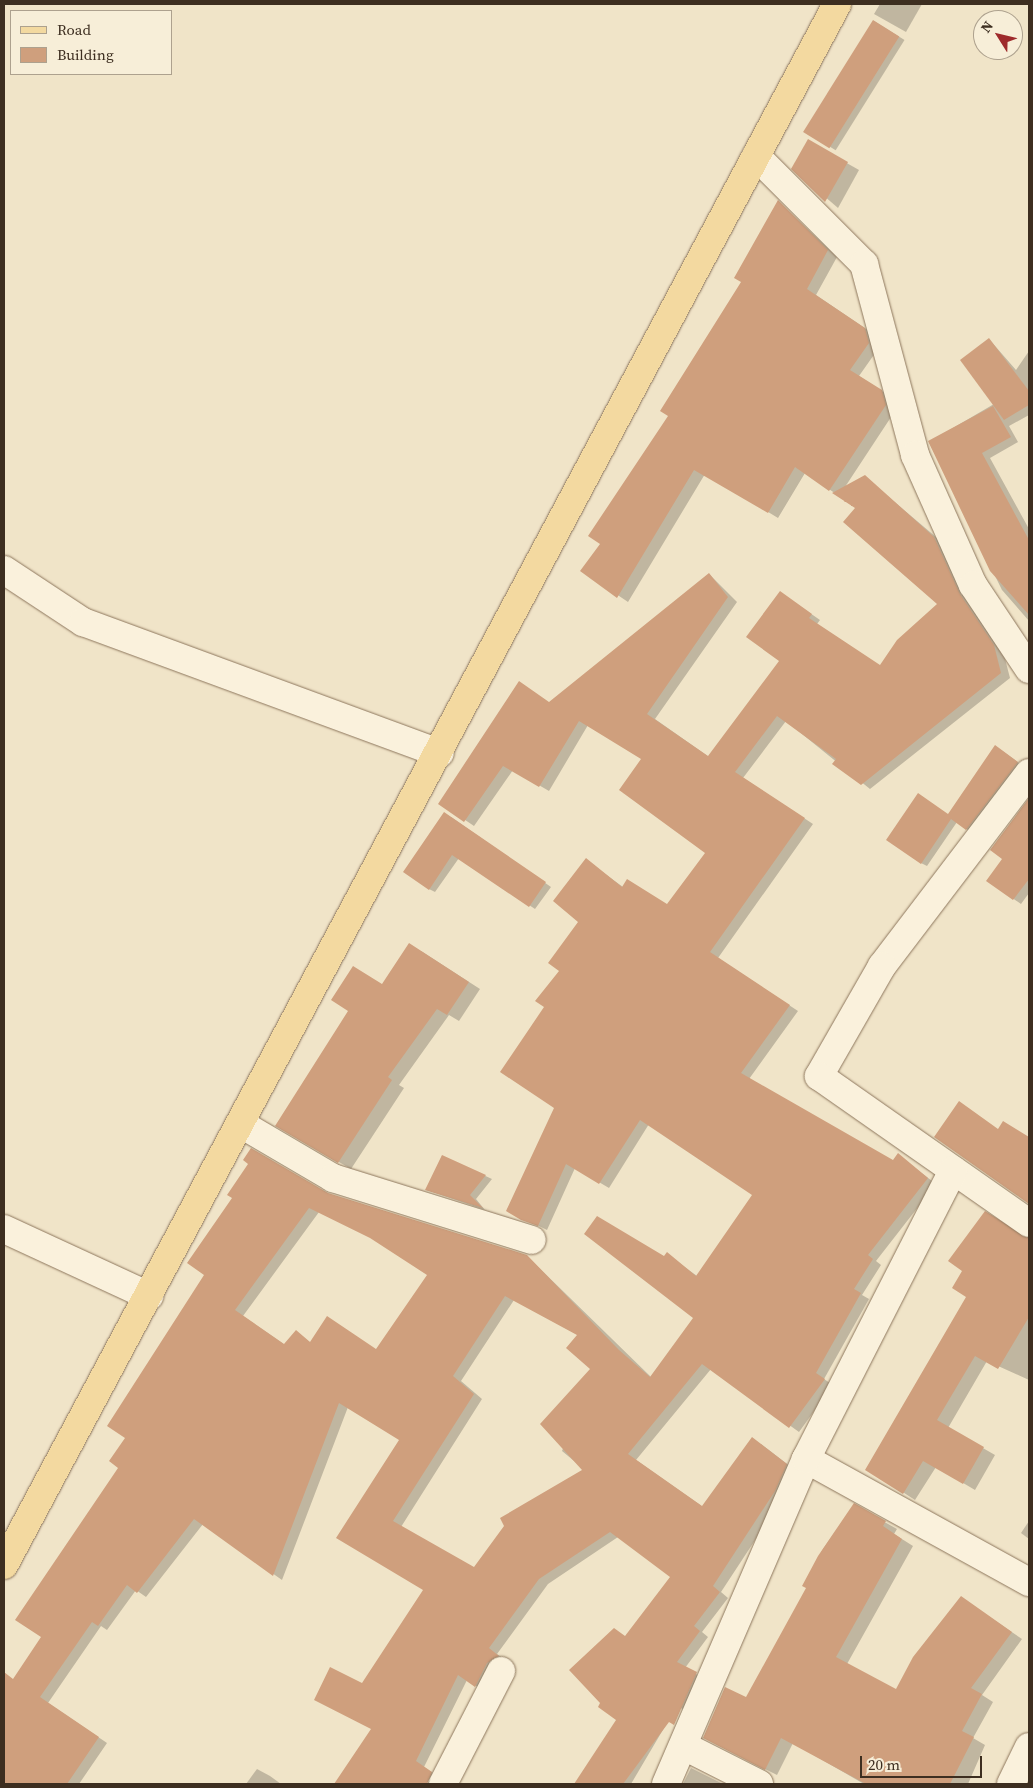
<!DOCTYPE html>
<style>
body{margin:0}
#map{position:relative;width:1033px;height:1788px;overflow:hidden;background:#f0e4c8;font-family:"Source Serif 4",serif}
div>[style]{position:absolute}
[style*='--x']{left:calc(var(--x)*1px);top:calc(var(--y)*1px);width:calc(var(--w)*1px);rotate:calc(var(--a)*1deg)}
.shadow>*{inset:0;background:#0003;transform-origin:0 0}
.building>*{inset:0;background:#cf9f7d;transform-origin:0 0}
.roads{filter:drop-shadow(0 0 1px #8d765c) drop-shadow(0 0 1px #8d765c)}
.minor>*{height:28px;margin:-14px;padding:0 14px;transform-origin:14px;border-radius:14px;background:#faf1dc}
.major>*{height:28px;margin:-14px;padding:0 14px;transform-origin:14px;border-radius:14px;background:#f3d9a0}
span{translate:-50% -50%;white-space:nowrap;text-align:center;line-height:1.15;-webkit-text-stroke:4px #f7eed8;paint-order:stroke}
.frame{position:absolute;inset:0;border:5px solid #3d2e20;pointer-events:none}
.legend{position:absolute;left:10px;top:10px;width:162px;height:65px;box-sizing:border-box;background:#f7eed8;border:1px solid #ada18e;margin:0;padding:6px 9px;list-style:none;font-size:15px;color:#3d2e20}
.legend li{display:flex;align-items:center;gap:10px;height:25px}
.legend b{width:25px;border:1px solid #ada18e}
.north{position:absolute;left:973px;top:10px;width:50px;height:50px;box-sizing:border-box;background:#f7eed8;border:1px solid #ada18e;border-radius:50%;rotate:306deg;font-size:14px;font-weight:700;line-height:20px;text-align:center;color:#3d2e20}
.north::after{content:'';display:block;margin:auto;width:18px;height:22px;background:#9e2a2b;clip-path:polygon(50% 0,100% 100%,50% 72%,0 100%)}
.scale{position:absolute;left:860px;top:1756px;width:122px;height:22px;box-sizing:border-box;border:2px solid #3d2e20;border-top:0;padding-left:6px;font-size:15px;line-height:18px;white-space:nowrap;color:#3d2e20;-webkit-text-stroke:4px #f7eed8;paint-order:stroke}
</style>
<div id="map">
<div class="shadow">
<div style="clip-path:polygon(880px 4px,922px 4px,906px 32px,874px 14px)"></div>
<div style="left:874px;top:21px;width:36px;height:130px;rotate:32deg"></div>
<div style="clip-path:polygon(808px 141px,859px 170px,838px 208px,793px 169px)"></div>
<div style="clip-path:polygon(evenodd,779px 202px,837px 257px,816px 295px,875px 335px,878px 349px,859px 376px,891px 397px,895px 411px,845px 487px,865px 477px,943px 543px,1003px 651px,1010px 678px,870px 789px,786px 721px,743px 778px,813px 824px,718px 958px,798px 1011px,749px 1079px,893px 1162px,898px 1155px,936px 1184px,876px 1261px,881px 1265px,862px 1295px,869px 1299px,824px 1379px,833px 1385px,799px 1432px,711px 1369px,636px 1460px,703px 1507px,761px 1444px,795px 1470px,784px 1496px,721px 1592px,728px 1598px,702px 1632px,708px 1637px,685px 1668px,705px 1679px,690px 1713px,677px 1706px,631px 1784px,576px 1784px,618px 1720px,614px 1630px,626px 1637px,672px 1577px,618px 1537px,548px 1584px,497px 1654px,507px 1661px,484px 1691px,467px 1680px,424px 1767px,433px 1773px,426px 1784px,384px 1784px,350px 1762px,373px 1729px,362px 1685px,425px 1589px,338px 1538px,401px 1439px,348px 1407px,282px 1580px,203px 1524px,146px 1597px,136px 1590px,107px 1630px,101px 1626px,48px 1703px,107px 1743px,79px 1784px,4px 1784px,4px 1694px,42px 1637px,120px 1467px,127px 1438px,206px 1275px,328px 1194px,527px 1256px,651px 1377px,695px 1318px,664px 1258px,667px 1254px,697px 1276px,754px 1195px,649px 1124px,609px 1188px,575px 1168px,547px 1230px,507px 1210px,556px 1108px,546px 1007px,580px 921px,586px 860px,623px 887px,668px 905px,707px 853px,643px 759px,588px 725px,549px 791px,513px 770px,474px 826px,440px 803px,550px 703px,710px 575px,737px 602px,655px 719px,709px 757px,781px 661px,781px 593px,820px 620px,817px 624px,880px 666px,939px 604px,857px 508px,805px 473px,778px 518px,705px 474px,628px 602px,582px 571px,602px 544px,743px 281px,779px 202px,319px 1212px,376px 1240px,429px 1275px,377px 1350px,311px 1343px,296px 1332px,285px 1345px,243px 1316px,319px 1212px,779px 202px,514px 1300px,578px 1335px,592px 1369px,562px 1451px,585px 1470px,505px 1526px,475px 1569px,401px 1527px,482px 1399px,461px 1381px,514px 1300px)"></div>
<div style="clip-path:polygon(989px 339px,1016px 370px,1029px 351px,1029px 415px,1009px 426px,1018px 442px,990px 458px,1029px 529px,1029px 621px,1002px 590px,929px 442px,994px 404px)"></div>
<div style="clip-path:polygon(1001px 750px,1023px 766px,972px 833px,957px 822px,927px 866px,921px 863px,949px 815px)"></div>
<div style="clip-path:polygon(1029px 800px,1029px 893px,1021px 904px,988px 881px,1004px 858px,992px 849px)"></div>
<div style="clip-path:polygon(451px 817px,551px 887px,535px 909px,459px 858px,435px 892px,429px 889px)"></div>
<div style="clip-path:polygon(421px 951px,480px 989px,459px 1021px,449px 1015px,399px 1085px,404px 1088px,351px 1169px,277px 1126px)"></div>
<div style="clip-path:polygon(442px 1156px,492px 1179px,476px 1199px,485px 1210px,427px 1190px)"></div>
<div style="clip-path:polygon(997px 1220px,1029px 1241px,1029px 1380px,987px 1361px,948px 1428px,995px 1455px,975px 1490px,936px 1467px,915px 1500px,867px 1469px,968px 1297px)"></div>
<div style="clip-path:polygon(854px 1505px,897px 1529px,894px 1534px,913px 1546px,847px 1664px,897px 1691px,972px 1605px,1022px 1639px,982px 1695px,993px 1702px,973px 1738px,985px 1745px,968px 1784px,864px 1784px,793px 1743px,777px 1775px,716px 1744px,747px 1699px,807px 1588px,804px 1586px,823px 1549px)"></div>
<div style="clip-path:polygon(1029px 1521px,1029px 1539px,1021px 1533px)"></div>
<div style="clip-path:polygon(691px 1768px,723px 1784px,683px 1784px)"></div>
<div style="clip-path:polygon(257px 1769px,270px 1776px,281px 1784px,246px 1784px)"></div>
</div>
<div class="building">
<div style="left:873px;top:20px;width:31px;height:132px;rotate:32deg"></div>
<div style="clip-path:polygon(808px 139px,848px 162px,825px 202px,791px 169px)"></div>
<div style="clip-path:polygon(778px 200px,828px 250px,807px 289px,865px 328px,869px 343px,850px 370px,882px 390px,886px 405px,829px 491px,795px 467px,768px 513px,694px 470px,617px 598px,580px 571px,600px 544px,588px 536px,668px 416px,660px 411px,741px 282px,734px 278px)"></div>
<div style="clip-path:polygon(989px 338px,1029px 391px,1029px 405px,1004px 420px,960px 360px)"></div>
<div style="clip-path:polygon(993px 406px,1011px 437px,982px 453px,1029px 540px,1029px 615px,990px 571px,928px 441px)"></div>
<div style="clip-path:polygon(evenodd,865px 475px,934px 537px,960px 594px,994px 645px,1001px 673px,861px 785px,832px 764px,836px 759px,777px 716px,735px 772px,805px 818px,710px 952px,790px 1005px,741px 1073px,893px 1160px,898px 1153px,928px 1178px,868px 1255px,873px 1259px,854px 1289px,861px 1293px,816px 1373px,825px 1379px,789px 1428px,702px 1364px,628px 1454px,702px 1506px,752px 1437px,787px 1464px,775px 1491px,713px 1586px,720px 1592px,694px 1626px,700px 1631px,677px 1662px,697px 1672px,674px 1725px,669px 1722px,623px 1784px,574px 1784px,616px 1720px,598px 1707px,600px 1703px,569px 1670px,614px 1628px,625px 1636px,670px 1577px,610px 1532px,539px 1579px,489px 1648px,499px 1656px,487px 1663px,475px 1687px,458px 1675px,416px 1761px,432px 1772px,427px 1784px,334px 1784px,371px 1729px,314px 1700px,330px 1667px,362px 1683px,423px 1590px,336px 1538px,399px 1440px,339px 1403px,273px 1576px,194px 1519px,137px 1593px,127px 1585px,98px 1626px,92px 1622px,40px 1697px,99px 1737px,67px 1784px,4px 1784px,4px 1672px,13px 1679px,41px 1637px,15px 1620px,118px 1468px,109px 1461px,125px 1438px,107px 1426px,204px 1275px,187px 1263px,232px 1198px,227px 1195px,248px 1164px,243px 1160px,251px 1148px,328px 1193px,527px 1255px,619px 1350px,650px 1377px,693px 1318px,584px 1234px,597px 1216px,664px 1256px,667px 1252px,696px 1276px,752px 1195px,640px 1120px,599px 1184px,566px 1164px,538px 1226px,521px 1220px,506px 1211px,554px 1108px,500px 1072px,544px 1007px,535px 1001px,559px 971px,548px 963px,578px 922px,553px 901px,586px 858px,622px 887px,627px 879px,667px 904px,705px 853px,619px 790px,641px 759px,579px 721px,539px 787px,503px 766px,464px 822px,438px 804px,519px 681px,549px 702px,709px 573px,728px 597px,647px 714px,708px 756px,779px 661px,746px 637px,780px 591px,812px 614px,809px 618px,880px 665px,897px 640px,937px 604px,843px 522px,855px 508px,832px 493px,865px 475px,309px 1208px,370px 1238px,427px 1275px,376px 1349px,327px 1316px,310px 1342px,296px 1330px,284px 1344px,235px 1310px,309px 1208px,865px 475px,505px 1296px,577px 1335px,566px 1348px,590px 1369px,540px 1424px,582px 1470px,500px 1518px,504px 1526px,474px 1567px,393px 1521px,474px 1394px,453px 1376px,505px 1296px)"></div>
<div style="clip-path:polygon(995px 745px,1018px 762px,966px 830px,951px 819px,921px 864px,886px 840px,918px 793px,948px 814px)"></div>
<div style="clip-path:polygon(1029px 798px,1029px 879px,1013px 900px,986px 881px,1002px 859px,990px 850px)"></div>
<div style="clip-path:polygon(444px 812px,546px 882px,529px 907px,452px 855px,429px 890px,403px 872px)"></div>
<div style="clip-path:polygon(409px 943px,469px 982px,447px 1015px,437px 1009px,388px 1077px,392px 1080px,338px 1163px,275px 1126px,348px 1011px,331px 1000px,353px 966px,382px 984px)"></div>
<div style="clip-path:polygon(959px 1101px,998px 1129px,1003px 1121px,1029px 1137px,1029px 1204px,934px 1137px)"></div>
<div style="clip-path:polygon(442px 1155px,486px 1175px,470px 1195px,483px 1208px,425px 1190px)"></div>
<div style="clip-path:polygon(985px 1211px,1029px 1238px,1029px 1317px,998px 1369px,975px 1356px,937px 1420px,984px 1447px,963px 1484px,923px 1461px,903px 1494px,865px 1470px,966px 1297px,952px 1288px,962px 1271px,948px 1261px)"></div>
<div style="clip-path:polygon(854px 1503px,886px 1521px,883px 1526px,902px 1539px,836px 1657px,896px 1689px,913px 1657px,961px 1596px,1012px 1632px,971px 1688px,982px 1694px,962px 1731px,974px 1737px,950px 1784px,866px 1784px,781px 1738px,765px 1770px,703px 1738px,725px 1687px,746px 1697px,806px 1588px,802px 1586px,818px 1556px)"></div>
</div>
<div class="roads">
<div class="minor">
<div style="--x:756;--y:156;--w:153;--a:45"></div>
<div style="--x:864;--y:264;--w:198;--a:75"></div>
<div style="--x:915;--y:455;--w:142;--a:66"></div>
<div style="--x:973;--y:585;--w:101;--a:56.3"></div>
<div style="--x:4;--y:570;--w:95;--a:33.4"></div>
<div style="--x:83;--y:622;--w:380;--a:20.2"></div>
<div style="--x:1029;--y:773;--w:243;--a:127.3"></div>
<div style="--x:882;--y:966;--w:127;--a:119.8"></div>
<div style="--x:819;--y:1076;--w:256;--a:35"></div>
<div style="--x:241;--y:1124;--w:107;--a:30.4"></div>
<div style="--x:333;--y:1178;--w:208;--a:17.3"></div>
<div style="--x:4;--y:1229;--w:160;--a:24.8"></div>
<div style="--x:806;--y:1459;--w:255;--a:28.9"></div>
<div style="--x:686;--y:1747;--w:82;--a:26.9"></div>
<div style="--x:443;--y:1784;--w:127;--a:-62.8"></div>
<div style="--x:666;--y:1784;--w:354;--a:-66.7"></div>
<div style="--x:806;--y:1459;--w:324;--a:-63"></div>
<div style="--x:1011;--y:1784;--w:41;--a:-64.1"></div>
</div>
<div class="major">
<div style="--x:4;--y:1565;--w:1769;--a:-61.91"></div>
</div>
</div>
<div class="frame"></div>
<ul class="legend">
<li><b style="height:6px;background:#f3d9a0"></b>Road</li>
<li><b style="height:14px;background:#cf9f7d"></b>Building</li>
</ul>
<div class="north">N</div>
<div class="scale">20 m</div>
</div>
